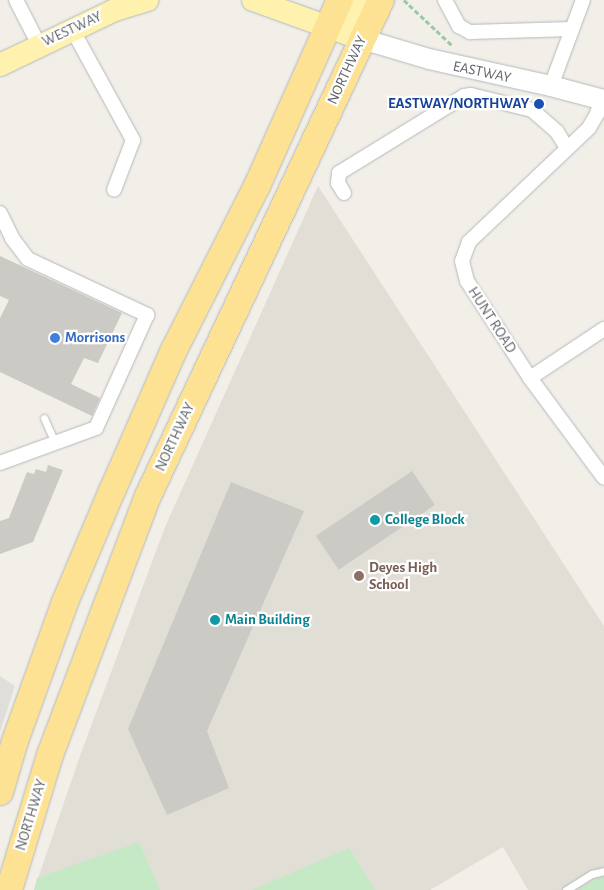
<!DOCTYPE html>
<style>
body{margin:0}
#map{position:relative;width:604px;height:890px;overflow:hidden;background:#f1efe8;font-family:"Alegreya Sans",sans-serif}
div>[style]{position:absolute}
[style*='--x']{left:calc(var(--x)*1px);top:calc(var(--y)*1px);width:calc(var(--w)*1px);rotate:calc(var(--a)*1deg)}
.industrial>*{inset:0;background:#e0deda}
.education>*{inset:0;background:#e1ded6}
.green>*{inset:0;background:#c5e8c5}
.building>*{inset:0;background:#cccac5;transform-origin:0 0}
.path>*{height:2.5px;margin-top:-1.25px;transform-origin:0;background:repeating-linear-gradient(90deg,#9cc7a9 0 5px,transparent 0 7.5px)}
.roads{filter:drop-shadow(0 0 1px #b5b8bc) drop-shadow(0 0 1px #b5b8bc)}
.lane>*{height:7px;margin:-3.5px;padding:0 3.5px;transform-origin:3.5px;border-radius:3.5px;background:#fff}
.street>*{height:14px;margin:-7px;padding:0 7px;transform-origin:7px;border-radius:7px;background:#fff}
.secondary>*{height:20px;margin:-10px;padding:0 10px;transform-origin:10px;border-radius:10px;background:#fff}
.primary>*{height:22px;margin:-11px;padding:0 11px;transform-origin:11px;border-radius:11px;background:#fff2af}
.highway>*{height:26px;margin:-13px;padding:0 13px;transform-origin:13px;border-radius:13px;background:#fde293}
.dots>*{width:14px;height:14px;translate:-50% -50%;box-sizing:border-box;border:2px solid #fff;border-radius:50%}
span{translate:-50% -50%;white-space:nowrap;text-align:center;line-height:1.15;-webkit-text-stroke:4.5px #fff;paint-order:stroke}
.street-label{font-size:15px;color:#5f6368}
.transit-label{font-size:15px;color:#164399;font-weight:700}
.right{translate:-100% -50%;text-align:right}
.shop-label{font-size:15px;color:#366cbe;font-weight:700}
.left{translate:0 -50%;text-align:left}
.culture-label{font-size:15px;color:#0d838f;font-weight:700}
.education-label{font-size:15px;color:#785e54;font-weight:700}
</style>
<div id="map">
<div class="industrial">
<div style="clip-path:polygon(0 676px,15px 686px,0 732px)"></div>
</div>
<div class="education">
<div style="clip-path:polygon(318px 186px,604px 626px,604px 890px,528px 890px,503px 847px,430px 890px,34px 890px,81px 753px,165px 527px)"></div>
</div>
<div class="green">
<div style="clip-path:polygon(139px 842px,160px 890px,34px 890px,37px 878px)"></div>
<div style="clip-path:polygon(349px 848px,375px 890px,252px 890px)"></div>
<div style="clip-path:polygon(602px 876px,604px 876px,604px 890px,577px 890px)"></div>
</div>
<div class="building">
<div style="clip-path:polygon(0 256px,122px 313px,98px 363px,84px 358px,71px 384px,100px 398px,92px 416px,0 372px,0 318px,9px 300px,0 296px)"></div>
<div style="clip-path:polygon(48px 465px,63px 470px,33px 542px,0 554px,0 521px,9px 518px,27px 472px,34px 474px,36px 469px,46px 472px)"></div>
<div style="left:412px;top:471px;width:41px;height:116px;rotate:56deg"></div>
<div style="clip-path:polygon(231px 482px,304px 511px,207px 731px,229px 788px,167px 815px,128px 729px)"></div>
</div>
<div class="path">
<div style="--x:404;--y:0;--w:67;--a:43.2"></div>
</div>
<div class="roads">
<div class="lane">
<div style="--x:44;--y:418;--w:27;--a:66"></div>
<div style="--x:566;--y:890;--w:31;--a:-32"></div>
<div style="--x:592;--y:874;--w:12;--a:-14"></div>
</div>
<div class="street">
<div style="--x:16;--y:0;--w:51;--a:62.9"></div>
<div style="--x:445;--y:0;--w:30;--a:62"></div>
<div style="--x:459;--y:26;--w:13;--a:29"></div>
<div style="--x:470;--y:32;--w:102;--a:-1.7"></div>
<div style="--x:72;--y:29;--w:127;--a:61.2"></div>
<div style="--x:133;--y:140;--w:53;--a:110.8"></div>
<div style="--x:551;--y:86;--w:92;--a:-69.6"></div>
<div style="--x:601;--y:99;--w:16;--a:105"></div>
<div style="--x:597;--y:114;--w:16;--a:120"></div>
<div style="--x:589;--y:128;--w:166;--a:136.5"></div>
<div style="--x:469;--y:242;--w:20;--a:110"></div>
<div style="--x:462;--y:261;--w:21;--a:76"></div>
<div style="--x:467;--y:281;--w:116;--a:57"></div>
<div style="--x:530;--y:378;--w:124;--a:53.5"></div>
<div style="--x:344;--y:193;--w:12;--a:-121"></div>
<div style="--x:338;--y:183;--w:10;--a:-84"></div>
<div style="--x:339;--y:173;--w:147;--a:-31.6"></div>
<div style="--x:464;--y:96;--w:7;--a:-8"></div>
<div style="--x:471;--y:95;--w:63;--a:13.8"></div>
<div style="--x:532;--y:110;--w:33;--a:41"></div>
<div style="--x:557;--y:132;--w:19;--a:58"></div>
<div style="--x:0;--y:213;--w:28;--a:64"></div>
<div style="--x:12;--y:238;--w:26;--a:53"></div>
<div style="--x:28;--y:259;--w:132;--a:25.2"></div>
<div style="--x:147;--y:315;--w:124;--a:114.3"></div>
<div style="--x:96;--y:428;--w:102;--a:160"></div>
<div style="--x:530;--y:378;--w:89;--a:-33.5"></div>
</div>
<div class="secondary">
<div style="--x:362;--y:39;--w:70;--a:16.6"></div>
<div style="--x:429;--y:59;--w:125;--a:12.5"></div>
<div style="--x:551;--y:86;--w:55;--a:14.8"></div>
</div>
<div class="primary">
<div style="--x:253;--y:0;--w:116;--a:19.7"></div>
<div style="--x:327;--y:27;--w:16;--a:-14"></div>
<div style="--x:343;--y:23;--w:9;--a:-32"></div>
<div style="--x:351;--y:18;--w:22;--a:-56"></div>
<div style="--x:0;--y:65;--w:127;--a:-25.6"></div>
<div style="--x:115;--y:10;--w:34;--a:-17"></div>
</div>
<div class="highway">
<div style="--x:0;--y:792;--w:53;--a:-73.6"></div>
<div style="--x:15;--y:741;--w:148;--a:-70.2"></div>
<div style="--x:65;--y:602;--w:121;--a:-67.1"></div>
<div style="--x:112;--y:491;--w:154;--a:-66.3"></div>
<div style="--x:174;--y:350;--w:184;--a:-63.2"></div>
<div style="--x:257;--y:186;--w:204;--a:-66"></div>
<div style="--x:9;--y:890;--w:141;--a:-73.1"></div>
<div style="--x:50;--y:755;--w:277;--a:-69.3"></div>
<div style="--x:148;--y:496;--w:548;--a:-64.84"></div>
</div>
</div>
<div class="dots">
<div style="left:539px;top:104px;background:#1a4fb4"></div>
<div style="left:55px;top:338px;background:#3f7fe0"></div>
<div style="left:375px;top:520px;background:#0f9aa8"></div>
<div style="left:359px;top:576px;background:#8d6e63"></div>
<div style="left:215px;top:620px;background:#0f9aa8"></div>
</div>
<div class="street-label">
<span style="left:72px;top:29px;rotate:-25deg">WESTWAY</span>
<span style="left:347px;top:70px;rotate:-65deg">NORTHWAY</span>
<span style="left:482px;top:72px;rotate:12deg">EASTWAY</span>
<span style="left:492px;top:320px;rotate:57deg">HUNT ROAD</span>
<span style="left:175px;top:437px;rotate:-65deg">NORTHWAY</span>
<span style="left:31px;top:815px;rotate:-73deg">NORTHWAY</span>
</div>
<div class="transit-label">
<span class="right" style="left:529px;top:104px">EASTWAY/NORTHWAY</span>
</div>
<div class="shop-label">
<span class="left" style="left:65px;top:338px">Morrisons</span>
</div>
<div class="culture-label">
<span class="left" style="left:385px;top:520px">College Block</span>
<span class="left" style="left:225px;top:620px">Main Building</span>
</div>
<div class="education-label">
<span class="left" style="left:369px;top:576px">Deyes High<br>School</span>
</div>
</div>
